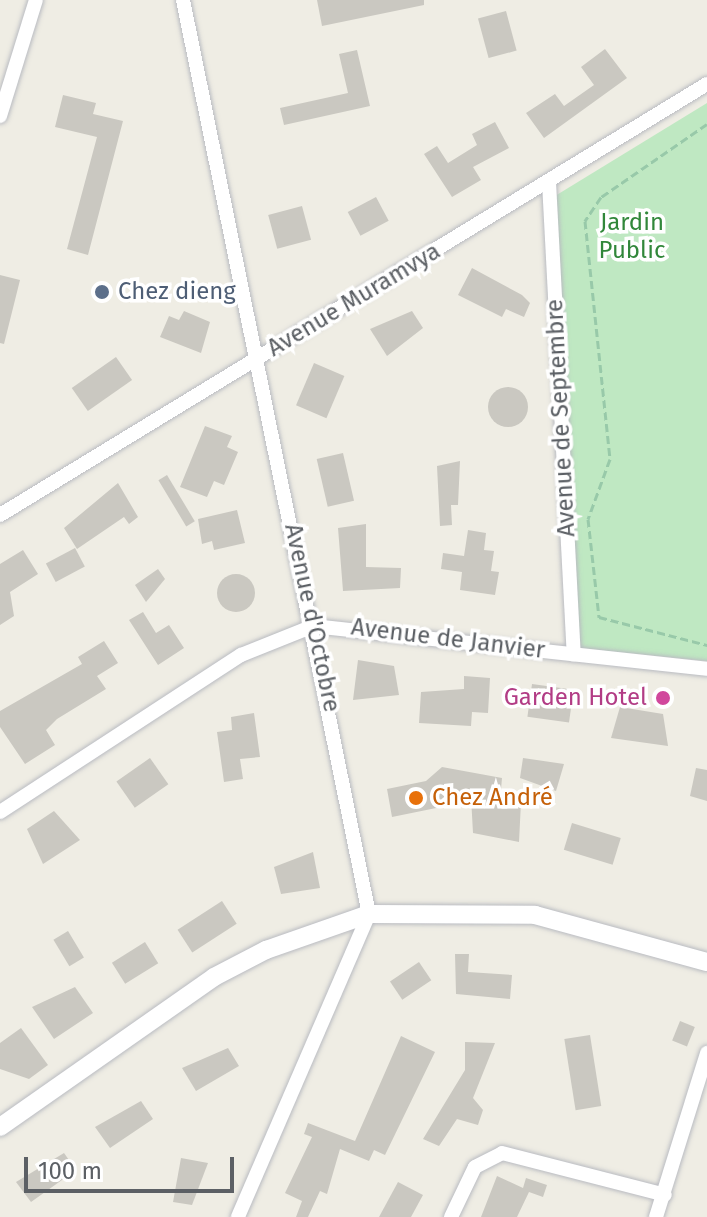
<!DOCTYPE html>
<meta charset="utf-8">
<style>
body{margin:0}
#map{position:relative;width:707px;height:1217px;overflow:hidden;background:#efede4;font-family:"Fira Sans",sans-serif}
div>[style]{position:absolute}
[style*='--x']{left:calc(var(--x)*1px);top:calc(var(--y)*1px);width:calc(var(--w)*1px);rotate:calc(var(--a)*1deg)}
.green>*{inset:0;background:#bfe8c2}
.building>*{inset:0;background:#cac8c1;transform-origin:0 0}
.round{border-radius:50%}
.path>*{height:3px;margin-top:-1.5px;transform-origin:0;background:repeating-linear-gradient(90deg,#98c9a9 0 8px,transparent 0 12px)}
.roads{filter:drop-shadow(0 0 2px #b9bbc1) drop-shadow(0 0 2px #b9bbc1)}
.minor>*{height:14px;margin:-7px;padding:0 7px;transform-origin:7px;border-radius:7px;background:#fff}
.tertiary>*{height:18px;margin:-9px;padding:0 9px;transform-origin:9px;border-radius:9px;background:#fff}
.dots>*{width:22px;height:22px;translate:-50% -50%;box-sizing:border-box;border:4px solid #fff;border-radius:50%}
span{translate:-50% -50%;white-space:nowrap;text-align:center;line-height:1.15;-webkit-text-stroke:7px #fff;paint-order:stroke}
.park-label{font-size:24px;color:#31873a}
.service-label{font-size:24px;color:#4e5e75}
.left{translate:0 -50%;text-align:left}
.street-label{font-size:24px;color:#5c6065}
.hotel-label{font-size:24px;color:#b23c85}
.right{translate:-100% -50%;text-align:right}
.food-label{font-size:24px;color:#c56008}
.scale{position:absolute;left:24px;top:1157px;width:210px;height:36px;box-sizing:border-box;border:4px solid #5c6065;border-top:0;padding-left:10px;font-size:24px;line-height:28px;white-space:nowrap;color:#5c6065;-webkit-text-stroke:6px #fff;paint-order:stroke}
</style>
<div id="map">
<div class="green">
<div style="clip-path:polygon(707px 103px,707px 661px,577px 648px,555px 196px)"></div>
</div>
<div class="building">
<div style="clip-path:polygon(317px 0,424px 0,424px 5px,322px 26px)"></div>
<div style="left:506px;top:11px;width:41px;height:29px;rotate:75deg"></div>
<div style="clip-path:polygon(605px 49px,627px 78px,544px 138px,526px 113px,555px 94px,564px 106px,594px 85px,581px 67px)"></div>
<div style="clip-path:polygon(357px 50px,370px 106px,284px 125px,280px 108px,348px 93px,339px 54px)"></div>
<div style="clip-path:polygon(63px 95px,96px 103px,93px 114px,123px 121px,88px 255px,67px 249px,97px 137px,55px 127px)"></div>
<div style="clip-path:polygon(495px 122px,509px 148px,473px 167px,481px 180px,452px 197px,424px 154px,437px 146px,448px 163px,477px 145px,472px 134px)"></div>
<div style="left:376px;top:197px;width:27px;height:32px;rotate:62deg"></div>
<div style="left:302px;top:206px;width:35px;height:35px;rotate:75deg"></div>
<div style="clip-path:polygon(472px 268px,522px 295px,530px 303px,524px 317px,506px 309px,502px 317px,458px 295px)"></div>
<div style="clip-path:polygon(0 275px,20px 280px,4px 344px,0 343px)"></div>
<div style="clip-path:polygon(184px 311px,210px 322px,201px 353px,160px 337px,169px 316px,179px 320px)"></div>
<div style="clip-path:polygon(412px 311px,423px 328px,387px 356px,370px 329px)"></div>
<div style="left:116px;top:357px;width:28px;height:54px;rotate:55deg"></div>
<div style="left:314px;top:363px;width:33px;height:46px;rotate:23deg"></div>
<div class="round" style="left:488px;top:387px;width:40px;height:40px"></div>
<div style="clip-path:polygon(205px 426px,232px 436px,227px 447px,238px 452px,224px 485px,214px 481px,207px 497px,180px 487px)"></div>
<div style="left:343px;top:453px;width:49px;height:27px;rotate:77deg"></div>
<div style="clip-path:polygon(460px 461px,458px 505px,451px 505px,452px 525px,440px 526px,437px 466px)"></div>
<div style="left:167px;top:475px;width:54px;height:10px;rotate:59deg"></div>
<div style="clip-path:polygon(118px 483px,138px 517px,129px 524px,124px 517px,77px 549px,64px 528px)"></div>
<div style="clip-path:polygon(237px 510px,245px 543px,214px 550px,212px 541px,202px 544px,198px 519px)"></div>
<div style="clip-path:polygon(366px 524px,366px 567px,401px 568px,400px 588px,343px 591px,338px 528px)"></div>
<div style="clip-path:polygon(468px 530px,486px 533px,484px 550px,494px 551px,491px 571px,499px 572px,495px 595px,460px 590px,462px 572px,441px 569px,443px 553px,464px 556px)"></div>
<div style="left:75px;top:548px;width:21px;height:33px;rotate:62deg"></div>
<div style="clip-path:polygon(23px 550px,38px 574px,10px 592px,14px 616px,0 625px,0 564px)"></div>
<div style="clip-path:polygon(158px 569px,165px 579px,146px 602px,135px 585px)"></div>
<div class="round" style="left:217px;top:574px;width:38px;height:38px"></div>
<div style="clip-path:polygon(143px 612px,156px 633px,169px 625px,184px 648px,158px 665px,129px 620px)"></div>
<div style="clip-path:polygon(104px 641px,118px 663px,97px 676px,106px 689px,57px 719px,46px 730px,55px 745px,25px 764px,0 727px,0 711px,82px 664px,78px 657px)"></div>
<div style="clip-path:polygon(358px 660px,394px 666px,399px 695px,353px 700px)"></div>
<div style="clip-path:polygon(464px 676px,490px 678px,488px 713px,472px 712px,471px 726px,419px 723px,421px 692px,464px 689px)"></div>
<div style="left:532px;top:684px;width:42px;height:33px;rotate:8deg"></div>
<div style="clip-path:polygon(620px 707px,663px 714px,668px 746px,611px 738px)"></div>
<div style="clip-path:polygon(254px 713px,260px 757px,240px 759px,243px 779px,224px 782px,217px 732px,232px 730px,231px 717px)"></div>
<div style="left:150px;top:758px;width:32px;height:41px;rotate:55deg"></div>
<div style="clip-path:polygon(523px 758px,564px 764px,556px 791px,520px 778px)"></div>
<div style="clip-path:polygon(442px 767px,502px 778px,500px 801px,521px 802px,519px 842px,473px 833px,471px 797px,444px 798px,446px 806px,392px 817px,387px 789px,426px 781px)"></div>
<div style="clip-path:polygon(696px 768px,707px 770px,707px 801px,690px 796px)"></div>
<div style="clip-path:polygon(54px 811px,80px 840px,43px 864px,27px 829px)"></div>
<div style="left:572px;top:823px;width:51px;height:28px;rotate:17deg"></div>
<div style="clip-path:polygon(313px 852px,320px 888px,281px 894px,274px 867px)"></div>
<div style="left:222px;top:901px;width:27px;height:53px;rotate:57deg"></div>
<div style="left:68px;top:931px;width:31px;height:17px;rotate:59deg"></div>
<div style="left:145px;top:942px;width:25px;height:39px;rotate:58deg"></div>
<div style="clip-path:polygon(455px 954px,469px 954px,468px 972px,512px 975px,510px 999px,456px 994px)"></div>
<div style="left:419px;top:962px;width:22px;height:35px;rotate:56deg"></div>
<div style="clip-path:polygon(75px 987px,93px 1013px,54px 1039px,32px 1007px)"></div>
<div style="left:680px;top:1021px;width:16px;height:21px;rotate:22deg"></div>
<div style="clip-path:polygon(21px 1028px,48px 1065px,29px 1079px,0 1069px,0 1043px)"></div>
<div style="left:590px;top:1035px;width:72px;height:26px;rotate:81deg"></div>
<div style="clip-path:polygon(401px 1036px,435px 1052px,385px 1155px,374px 1150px,369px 1161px,340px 1149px,327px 1194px,320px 1191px,308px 1217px,296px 1217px,302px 1201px,285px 1193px,312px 1137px,304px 1134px,308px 1123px,355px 1141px)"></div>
<div style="clip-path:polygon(465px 1042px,495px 1043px,473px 1098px,483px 1110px,478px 1125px,457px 1119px,439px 1146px,423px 1139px,465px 1070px)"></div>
<div style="clip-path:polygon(228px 1048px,239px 1066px,196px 1091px,182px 1068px)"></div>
<div style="clip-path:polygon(141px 1101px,153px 1119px,110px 1148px,95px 1127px)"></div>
<div style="clip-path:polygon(64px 1153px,76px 1170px,31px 1202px,16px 1182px)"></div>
<div style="clip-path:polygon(181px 1158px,208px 1163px,192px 1205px,173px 1202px)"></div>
<div style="clip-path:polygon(497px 1176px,523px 1188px,526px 1178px,547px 1185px,543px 1197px,529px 1192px,517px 1217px,481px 1217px)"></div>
<div style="clip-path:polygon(398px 1182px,423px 1195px,411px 1217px,379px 1217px)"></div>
</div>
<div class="path">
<div style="--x:707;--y:124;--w:129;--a:145.4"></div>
<div style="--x:601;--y:197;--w:29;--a:124"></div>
<div style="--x:585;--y:221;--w:239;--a:84"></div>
<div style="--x:610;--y:459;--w:64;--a:110.1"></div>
<div style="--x:588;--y:519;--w:99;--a:83.6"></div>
<div style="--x:599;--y:617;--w:112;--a:14.5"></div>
</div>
<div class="roads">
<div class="minor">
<div style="--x:183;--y:0;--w:933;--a:78.5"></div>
<div style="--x:369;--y:914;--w:330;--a:113.4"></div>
<div style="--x:0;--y:116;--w:121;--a:-72.8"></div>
<div style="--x:549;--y:182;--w:473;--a:87"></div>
<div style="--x:0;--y:515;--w:828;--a:-31.37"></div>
<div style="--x:0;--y:812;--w:288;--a:-33.1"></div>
<div style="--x:241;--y:655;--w:78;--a:-21.9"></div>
<div style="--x:313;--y:626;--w:396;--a:6.2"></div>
<div style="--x:451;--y:1217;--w:55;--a:-64.4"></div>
<div style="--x:475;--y:1167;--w:30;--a:-27"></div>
<div style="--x:502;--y:1153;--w:168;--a:14.4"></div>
<div style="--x:656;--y:1217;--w:172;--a:-72.7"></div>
</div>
<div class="tertiary">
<div style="--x:0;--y:1127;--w:261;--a:-35"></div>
<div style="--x:214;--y:977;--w:59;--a:-27.4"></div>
<div style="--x:266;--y:950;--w:109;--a:-19.3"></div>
<div style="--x:369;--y:914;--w:166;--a:0.3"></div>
<div style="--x:535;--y:915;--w:178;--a:15.3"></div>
</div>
</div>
<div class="dots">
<div style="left:102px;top:292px;background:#5c6f8a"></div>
<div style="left:663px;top:698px;background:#d1479c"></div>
<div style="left:416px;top:798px;background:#e8710a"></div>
</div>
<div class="park-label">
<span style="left:632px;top:237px">Jardin<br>Public</span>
</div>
<div class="service-label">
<span class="left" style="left:118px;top:292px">Chez dieng</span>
</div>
<div class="street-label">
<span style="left:354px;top:300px;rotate:-31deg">Avenue Muramvya</span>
<span style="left:561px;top:418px;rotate:-93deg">Avenue de Septembre</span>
<span style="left:312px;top:618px;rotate:78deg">Avenue d'Octobre</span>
<span style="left:448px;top:639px;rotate:7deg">Avenue de Janvier</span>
</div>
<div class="hotel-label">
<span class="right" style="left:647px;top:698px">Garden Hotel</span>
</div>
<div class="food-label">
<span class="left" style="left:432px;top:798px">Chez André</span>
</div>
<div class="scale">100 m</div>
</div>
